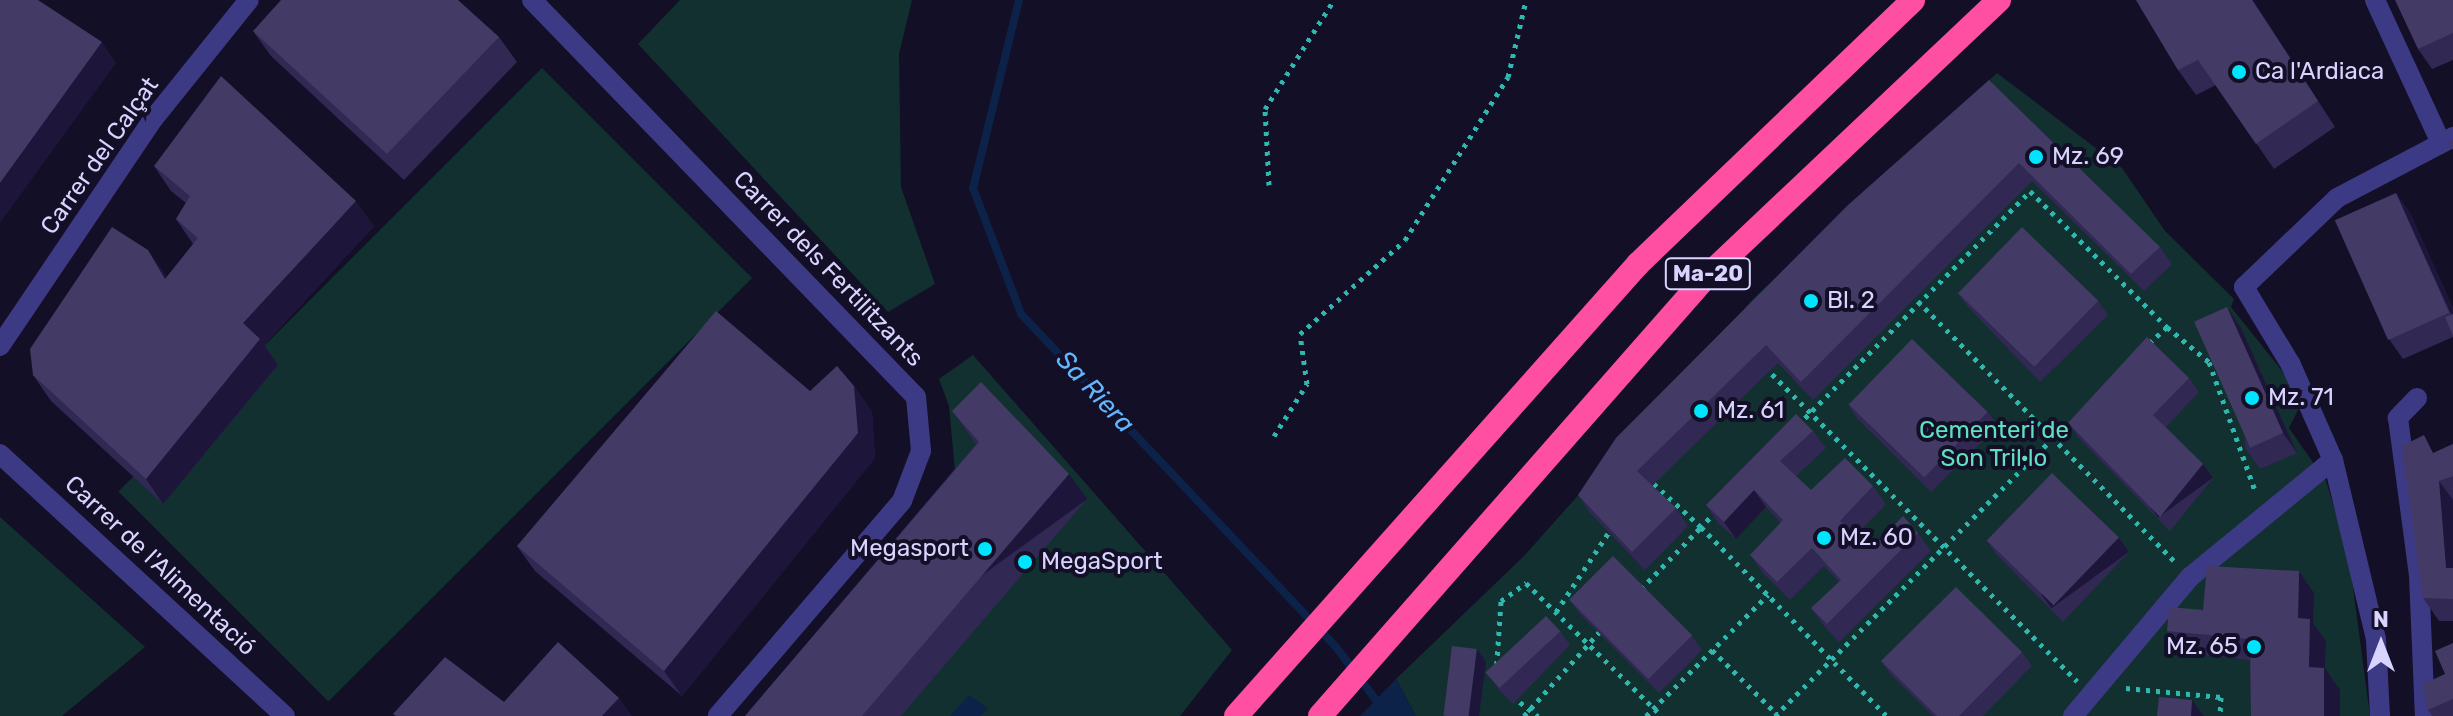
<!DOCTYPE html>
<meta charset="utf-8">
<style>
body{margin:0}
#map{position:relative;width:2453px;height:716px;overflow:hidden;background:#130f26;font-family:Rubik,sans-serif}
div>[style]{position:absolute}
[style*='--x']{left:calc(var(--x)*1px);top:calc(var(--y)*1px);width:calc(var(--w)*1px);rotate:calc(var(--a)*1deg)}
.green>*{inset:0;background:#12302f;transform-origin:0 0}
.water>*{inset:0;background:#0c2248}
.stream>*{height:8px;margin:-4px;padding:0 4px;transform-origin:4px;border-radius:4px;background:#0c2248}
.path>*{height:5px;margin-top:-2.5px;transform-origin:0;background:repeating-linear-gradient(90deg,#2fb8b0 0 4px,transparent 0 10px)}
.minor>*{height:20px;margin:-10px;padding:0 10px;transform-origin:10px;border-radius:10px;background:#3d3a85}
.highway>*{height:24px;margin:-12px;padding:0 12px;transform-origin:12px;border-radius:12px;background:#ff4fa3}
.wall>*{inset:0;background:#312854}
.shaded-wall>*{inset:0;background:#1d163a;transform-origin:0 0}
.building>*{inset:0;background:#433a66;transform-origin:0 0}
.dots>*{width:22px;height:22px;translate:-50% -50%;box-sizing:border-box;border:4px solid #130f26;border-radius:50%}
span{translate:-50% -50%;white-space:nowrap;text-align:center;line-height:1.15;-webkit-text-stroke:8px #130f26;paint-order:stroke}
.shield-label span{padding:2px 6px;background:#130f26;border:2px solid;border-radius:6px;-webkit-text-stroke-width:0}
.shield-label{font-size:22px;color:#d9d4ff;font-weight:700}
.poi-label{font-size:24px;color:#d9d4ff}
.left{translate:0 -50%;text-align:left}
.right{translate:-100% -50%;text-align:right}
.street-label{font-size:24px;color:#d9d4ff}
.park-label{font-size:24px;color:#5fe0c0}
.water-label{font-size:26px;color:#62b6ff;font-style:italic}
.north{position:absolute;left:2341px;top:604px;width:80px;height:80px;-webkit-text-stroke:6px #130f26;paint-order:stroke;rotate:0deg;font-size:22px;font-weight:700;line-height:32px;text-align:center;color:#d9d4ff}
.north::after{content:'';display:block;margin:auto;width:28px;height:36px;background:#d9d4ff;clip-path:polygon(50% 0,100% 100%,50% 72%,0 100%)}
</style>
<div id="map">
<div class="green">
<div style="clip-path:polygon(680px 0,912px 0,899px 54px,901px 187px,935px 284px,888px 312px,638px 44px)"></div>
<div style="left:542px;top:68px;width:297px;height:599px;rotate:45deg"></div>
<div style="clip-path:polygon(1997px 73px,2122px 168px,2165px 231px,2234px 299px,2231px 307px,2283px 372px,2301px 404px,2289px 428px,2326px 481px,2349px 557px,2370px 716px,1416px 716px,1396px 679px,1524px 556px,1754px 298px)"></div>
<div style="clip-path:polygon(973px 355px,1232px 650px,1180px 716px,763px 716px,955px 472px,949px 406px,939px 379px)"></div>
<div style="clip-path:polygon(0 517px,145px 647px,62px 716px,0 716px)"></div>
</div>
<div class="water">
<div style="clip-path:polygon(1396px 679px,1416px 716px,1360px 716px)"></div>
<div style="clip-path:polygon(969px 695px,988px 708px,981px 716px,950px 716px)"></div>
</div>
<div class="stream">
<div style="--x:1019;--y:0;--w:194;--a:103.7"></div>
<div style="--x:973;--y:188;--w:135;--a:69.1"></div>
<div style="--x:1021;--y:314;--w:458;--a:46.6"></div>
<div style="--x:1336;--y:647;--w:86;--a:53"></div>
</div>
<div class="path">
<div style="--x:1269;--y:185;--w:76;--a:-93"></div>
<div style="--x:1265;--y:109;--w:129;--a:-57.7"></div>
<div style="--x:1911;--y:294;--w:378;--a:45.4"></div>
<div style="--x:2167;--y:327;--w:55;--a:39.8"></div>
<div style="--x:2209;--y:362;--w:139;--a:70.3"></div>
<div style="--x:1765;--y:367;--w:443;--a:45.2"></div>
<div style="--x:1798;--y:425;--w:330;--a:-45.2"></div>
<div style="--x:2030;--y:191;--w:193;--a:44.8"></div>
<div style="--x:2167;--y:327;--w:27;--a:138"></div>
<div style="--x:1274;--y:436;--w:62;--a:-57.6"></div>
<div style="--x:1307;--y:384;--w:50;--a:-98"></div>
<div style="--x:1300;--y:334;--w:141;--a:-41.8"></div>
<div style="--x:1405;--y:240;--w:193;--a:-57.7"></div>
<div style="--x:1508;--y:77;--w:79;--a:-76.8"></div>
<div style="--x:1716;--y:511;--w:22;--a:133"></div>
<div style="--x:1701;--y:527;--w:265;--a:45.5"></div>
<div style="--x:1641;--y:589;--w:86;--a:-45.9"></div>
<div style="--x:1701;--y:527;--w:68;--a:-137.4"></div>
<div style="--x:1556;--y:612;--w:100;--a:-56.5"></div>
<div style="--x:1712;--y:650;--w:91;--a:44.6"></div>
<div style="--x:1496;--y:675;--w:74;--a:-86.1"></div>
<div style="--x:1501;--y:601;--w:31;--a:-36"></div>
<div style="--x:1526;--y:583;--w:190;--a:44.4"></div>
<div style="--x:2126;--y:688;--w:95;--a:5.4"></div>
<div style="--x:2221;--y:697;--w:19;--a:93"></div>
<div style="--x:1512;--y:696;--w:33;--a:38"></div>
<div style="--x:1524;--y:716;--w:118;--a:-48.1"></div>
<div style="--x:1646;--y:716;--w:172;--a:-44.8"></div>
<div style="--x:1775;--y:716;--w:419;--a:-45"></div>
</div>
<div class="minor">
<div style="--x:532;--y:0;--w:552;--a:45.95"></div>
<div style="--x:916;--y:397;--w:54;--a:84.7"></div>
<div style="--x:921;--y:451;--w:53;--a:110.8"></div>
<div style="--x:902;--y:501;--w:283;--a:130.6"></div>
<div style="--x:2375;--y:0;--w:157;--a:65.2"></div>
<div style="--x:0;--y:346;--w:275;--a:-56"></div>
<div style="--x:154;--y:118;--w:151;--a:-51.2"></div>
<div style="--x:2417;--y:398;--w:28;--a:134"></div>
<div style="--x:2398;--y:418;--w:158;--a:82.4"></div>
<div style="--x:2419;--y:575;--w:141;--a:87.6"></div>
<div style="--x:0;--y:454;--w:387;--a:42.6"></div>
<div style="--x:2073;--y:716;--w:182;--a:-49.9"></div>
<div style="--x:2190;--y:577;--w:185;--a:-39.3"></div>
<div style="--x:2380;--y:716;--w:77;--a:-93"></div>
<div style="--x:2376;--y:639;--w:184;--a:-103.5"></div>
<div style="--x:2333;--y:460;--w:104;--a:-113.9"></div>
<div style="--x:2291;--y:365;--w:91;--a:-121.1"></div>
<div style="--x:2244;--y:287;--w:129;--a:-43.7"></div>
<div style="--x:2337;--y:198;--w:131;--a:-27.7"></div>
</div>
<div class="highway">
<div style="--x:1236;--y:716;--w:605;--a:-48.35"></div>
<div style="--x:1638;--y:264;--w:381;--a:-43.8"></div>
<div style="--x:1320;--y:716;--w:582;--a:-48.69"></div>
<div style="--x:1704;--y:279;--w:406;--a:-43.4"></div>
</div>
<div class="wall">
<div style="clip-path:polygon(2136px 0,2253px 0,2335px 127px,2274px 169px,2216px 85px,2196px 95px,2178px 70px)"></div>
<div style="clip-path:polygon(2453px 0,2453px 60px,2432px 69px,2418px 49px)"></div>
<div style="clip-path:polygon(253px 31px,499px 37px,517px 62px,404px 180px,271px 56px)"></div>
<div style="clip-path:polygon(1989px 80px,2160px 247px,2172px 264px,2144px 291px,2032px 181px,1813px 400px,1778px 363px,1652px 486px,1676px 508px,1688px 526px,1645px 570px,1590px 513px,1578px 495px)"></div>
<div style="clip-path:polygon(154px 166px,374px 226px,264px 345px,278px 365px,163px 504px,51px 401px,33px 375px,167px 277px,193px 244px,176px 219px,186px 203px,171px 191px)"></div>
<div style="clip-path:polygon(2396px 193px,2410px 213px,2453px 308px,2453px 337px,2403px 359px,2389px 339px)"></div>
<div style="clip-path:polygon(1957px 292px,2098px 301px,2108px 315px,2040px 382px,1967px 306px)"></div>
<div style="clip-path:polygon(2241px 328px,2297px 453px,2260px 469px,2245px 448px)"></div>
<div style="clip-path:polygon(2189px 378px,2199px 392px,2166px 427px,2203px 464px,2213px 478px,2170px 531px,2078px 437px,2068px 423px)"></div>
<div style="clip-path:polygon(854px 386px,872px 412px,875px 458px,682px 696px,535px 571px,517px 546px)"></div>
<div style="clip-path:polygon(1847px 403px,1988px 412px,1998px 426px,1931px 492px,1857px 418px)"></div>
<div style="clip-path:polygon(952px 411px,1087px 499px,901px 716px,745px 716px,976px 444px)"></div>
<div style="clip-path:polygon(1813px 431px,1826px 448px,1796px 476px,1811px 490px,1873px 486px,1886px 504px,1856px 535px,1871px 549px,1918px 533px,1931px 551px,1839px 642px,1824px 626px,1811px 608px,1839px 582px,1824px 566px,1790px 600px,1763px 573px,1750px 555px,1781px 523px,1766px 507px,1736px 539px,1718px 523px,1706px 505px)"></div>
<div style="clip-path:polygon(2453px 444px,2453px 621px,2439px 621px,2423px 598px,2436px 452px)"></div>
<div style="clip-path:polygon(2119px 538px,2129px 552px,2063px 622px,1996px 554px,1986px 540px)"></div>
<div style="clip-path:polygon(2299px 571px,2314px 593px,2313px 623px,2326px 641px,2325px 668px,2340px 690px,2340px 716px,2251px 716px,2250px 660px,2183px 653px,2167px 631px,2203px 610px)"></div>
<div style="clip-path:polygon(1570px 600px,1692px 636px,1702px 650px,1659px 693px,1580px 614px)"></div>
<div style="clip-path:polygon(1560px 631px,1570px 645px,1513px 704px,1499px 690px,1489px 676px)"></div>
<div style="clip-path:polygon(2453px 643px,2453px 716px,2432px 716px,2428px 710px,2445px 674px)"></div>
<div style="clip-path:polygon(2022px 652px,2032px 666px,1983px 716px,1933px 716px,1891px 675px,1881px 661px)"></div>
</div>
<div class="shaded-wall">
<div style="clip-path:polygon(2252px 0,2253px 0,2335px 127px,2318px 101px)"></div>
<div style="clip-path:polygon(102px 42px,116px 63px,0 223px,0 183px)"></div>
<div style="clip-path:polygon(2396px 193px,2410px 213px,2453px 308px,2453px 317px,2450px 312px)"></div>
<div style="clip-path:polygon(356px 201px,374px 226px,264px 345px,278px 365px,163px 504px,146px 479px,243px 323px)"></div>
<div style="clip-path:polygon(148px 250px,166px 275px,183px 304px,165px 279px)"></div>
<div style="clip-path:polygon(2227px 307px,2241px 328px,2297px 453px,2283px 433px)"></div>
<div style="clip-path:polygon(854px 386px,872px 412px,875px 458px,682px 696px,664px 671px)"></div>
<div style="left:2203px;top:464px;width:17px;height:68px;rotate:54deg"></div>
<div style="left:1069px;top:474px;width:31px;height:318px;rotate:54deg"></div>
<div style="clip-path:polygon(2439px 481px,2453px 500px,2453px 578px,2446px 568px)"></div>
<div style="clip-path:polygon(1754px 490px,1766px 507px,1736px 539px,1724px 522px)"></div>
<div style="left:2119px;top:538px;width:17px;height:96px;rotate:54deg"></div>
<div style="clip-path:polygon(2299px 571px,2314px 593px,2313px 623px,2326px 641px,2325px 668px,2340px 690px,2340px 716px,2324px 716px,2309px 667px,2298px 618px)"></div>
<div style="clip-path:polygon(1477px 649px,1486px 662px,1479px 716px,1468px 716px)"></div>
<div style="clip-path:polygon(619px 698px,632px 716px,602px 716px)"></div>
<div style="clip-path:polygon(2192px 700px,2204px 716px,2191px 716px)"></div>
</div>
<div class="building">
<div style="clip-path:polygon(0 0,38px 0,102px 42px,0 183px)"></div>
<div style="clip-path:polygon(281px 0,458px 0,499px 37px,387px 154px,253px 31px)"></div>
<div style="clip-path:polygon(2136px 0,2252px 0,2318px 101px,2256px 144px,2198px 60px,2178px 70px)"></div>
<div style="clip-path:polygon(2395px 0,2453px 0,2453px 33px,2418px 49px)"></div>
<div style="clip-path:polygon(221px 76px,356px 201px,243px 323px,260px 339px,146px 479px,33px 375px,30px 349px,112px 227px,148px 250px,165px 279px,198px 238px,176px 219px,190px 196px,154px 166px)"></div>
<div style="clip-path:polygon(1989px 80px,2160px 247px,2131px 274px,2019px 163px,1801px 382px,1766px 345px,1637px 471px,1676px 508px,1632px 552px,1578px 495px,1616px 438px,1848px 205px)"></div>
<div style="clip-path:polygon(2453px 140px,2453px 150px,2449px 142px)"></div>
<div style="left:2396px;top:193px;width:131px;height:67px;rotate:66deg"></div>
<div style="left:2022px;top:227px;width:106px;height:92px;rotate:44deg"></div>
<div style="left:2227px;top:307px;width:138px;height:36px;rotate:66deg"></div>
<div style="clip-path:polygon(716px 311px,810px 391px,837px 366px,854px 386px,858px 433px,664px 671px,517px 546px)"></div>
<div style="clip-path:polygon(2453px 314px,2453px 336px,2445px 317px)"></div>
<div style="clip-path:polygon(2147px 337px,2189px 378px,2153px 415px,2203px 464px,2160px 517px,2068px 423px)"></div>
<div style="left:1912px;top:339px;width:105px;height:91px;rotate:44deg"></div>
<div style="clip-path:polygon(981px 382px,1069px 474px,862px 716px,745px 716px,979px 442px,952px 411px)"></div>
<div style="clip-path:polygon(1796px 414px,1813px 431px,1780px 461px,1811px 490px,1845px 458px,1873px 486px,1840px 521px,1871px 549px,1903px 516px,1918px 533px,1827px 624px,1811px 608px,1841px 580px,1812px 548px,1777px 582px,1750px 555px,1783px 520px,1754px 490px,1724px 522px,1706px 505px)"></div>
<div style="clip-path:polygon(2424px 435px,2433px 453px,2453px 444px,2453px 476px,2439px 481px,2446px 568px,2453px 568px,2453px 599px,2423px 598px,2402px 446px)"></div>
<div style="left:2052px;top:473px;width:93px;height:94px;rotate:44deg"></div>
<div style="left:1613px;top:556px;width:112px;height:62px;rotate:45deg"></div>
<div style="clip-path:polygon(2207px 566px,2299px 571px,2298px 618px,2310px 619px,2309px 667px,2324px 668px,2324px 716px,2251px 716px,2250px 639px,2167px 631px,2169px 607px,2203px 610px)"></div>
<div style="clip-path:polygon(1956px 587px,2022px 652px,1959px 716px,1937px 716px,1881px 661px)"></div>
<div style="left:1546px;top:616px;width:21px;height:83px;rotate:47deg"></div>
<div style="clip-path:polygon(558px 642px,619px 698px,602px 716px,396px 716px,393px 714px,445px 657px,504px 702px)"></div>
<div style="clip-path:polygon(2453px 643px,2453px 699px,2428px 710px,2423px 684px,2445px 674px,2435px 651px)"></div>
<div style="left:1452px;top:646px;width:25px;height:70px;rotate:7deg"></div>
<div style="clip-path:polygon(2159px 697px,2192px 700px,2191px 716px,2157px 716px)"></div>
</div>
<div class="dots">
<div style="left:2239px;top:72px;background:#00e5ff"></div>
<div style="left:2036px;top:157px;background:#00e5ff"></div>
<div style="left:1811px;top:301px;background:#00e5ff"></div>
<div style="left:2252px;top:398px;background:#00e5ff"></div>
<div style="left:1701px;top:411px;background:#00e5ff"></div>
<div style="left:1824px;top:538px;background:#00e5ff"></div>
<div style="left:985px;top:549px;background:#00e5ff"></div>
<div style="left:1025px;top:562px;background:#00e5ff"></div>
<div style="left:2254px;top:647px;background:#00e5ff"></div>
</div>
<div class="shield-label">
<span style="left:1708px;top:274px">Ma-20</span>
</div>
<div class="poi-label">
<span class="left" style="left:2255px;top:72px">Ca l'Ardiaca</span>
<span class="left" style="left:2052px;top:157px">Mz. 69</span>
<span class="left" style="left:1827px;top:301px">Bl. 2</span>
<span class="left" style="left:2268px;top:398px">Mz. 71</span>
<span class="left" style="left:1717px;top:411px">Mz. 61</span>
<span class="left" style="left:1840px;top:538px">Mz. 60</span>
<span class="right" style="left:969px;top:549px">Megasport</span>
<span class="left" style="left:1041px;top:562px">MegaSport</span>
<span class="right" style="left:2238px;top:647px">Mz. 65</span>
</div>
<div class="street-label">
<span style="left:100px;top:156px;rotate:-55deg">Carrer del Calçat</span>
<span style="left:828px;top:269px;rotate:46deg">Carrer dels Fertilitzants</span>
<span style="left:160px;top:566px;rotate:43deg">Carrer de l'Alimentació</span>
</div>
<div class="park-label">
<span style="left:1994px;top:445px">Cementeri de<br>Son Tril·lo</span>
</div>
<div class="water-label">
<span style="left:1095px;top:392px;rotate:47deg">Sa Riera</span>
</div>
<div class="north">N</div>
</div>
